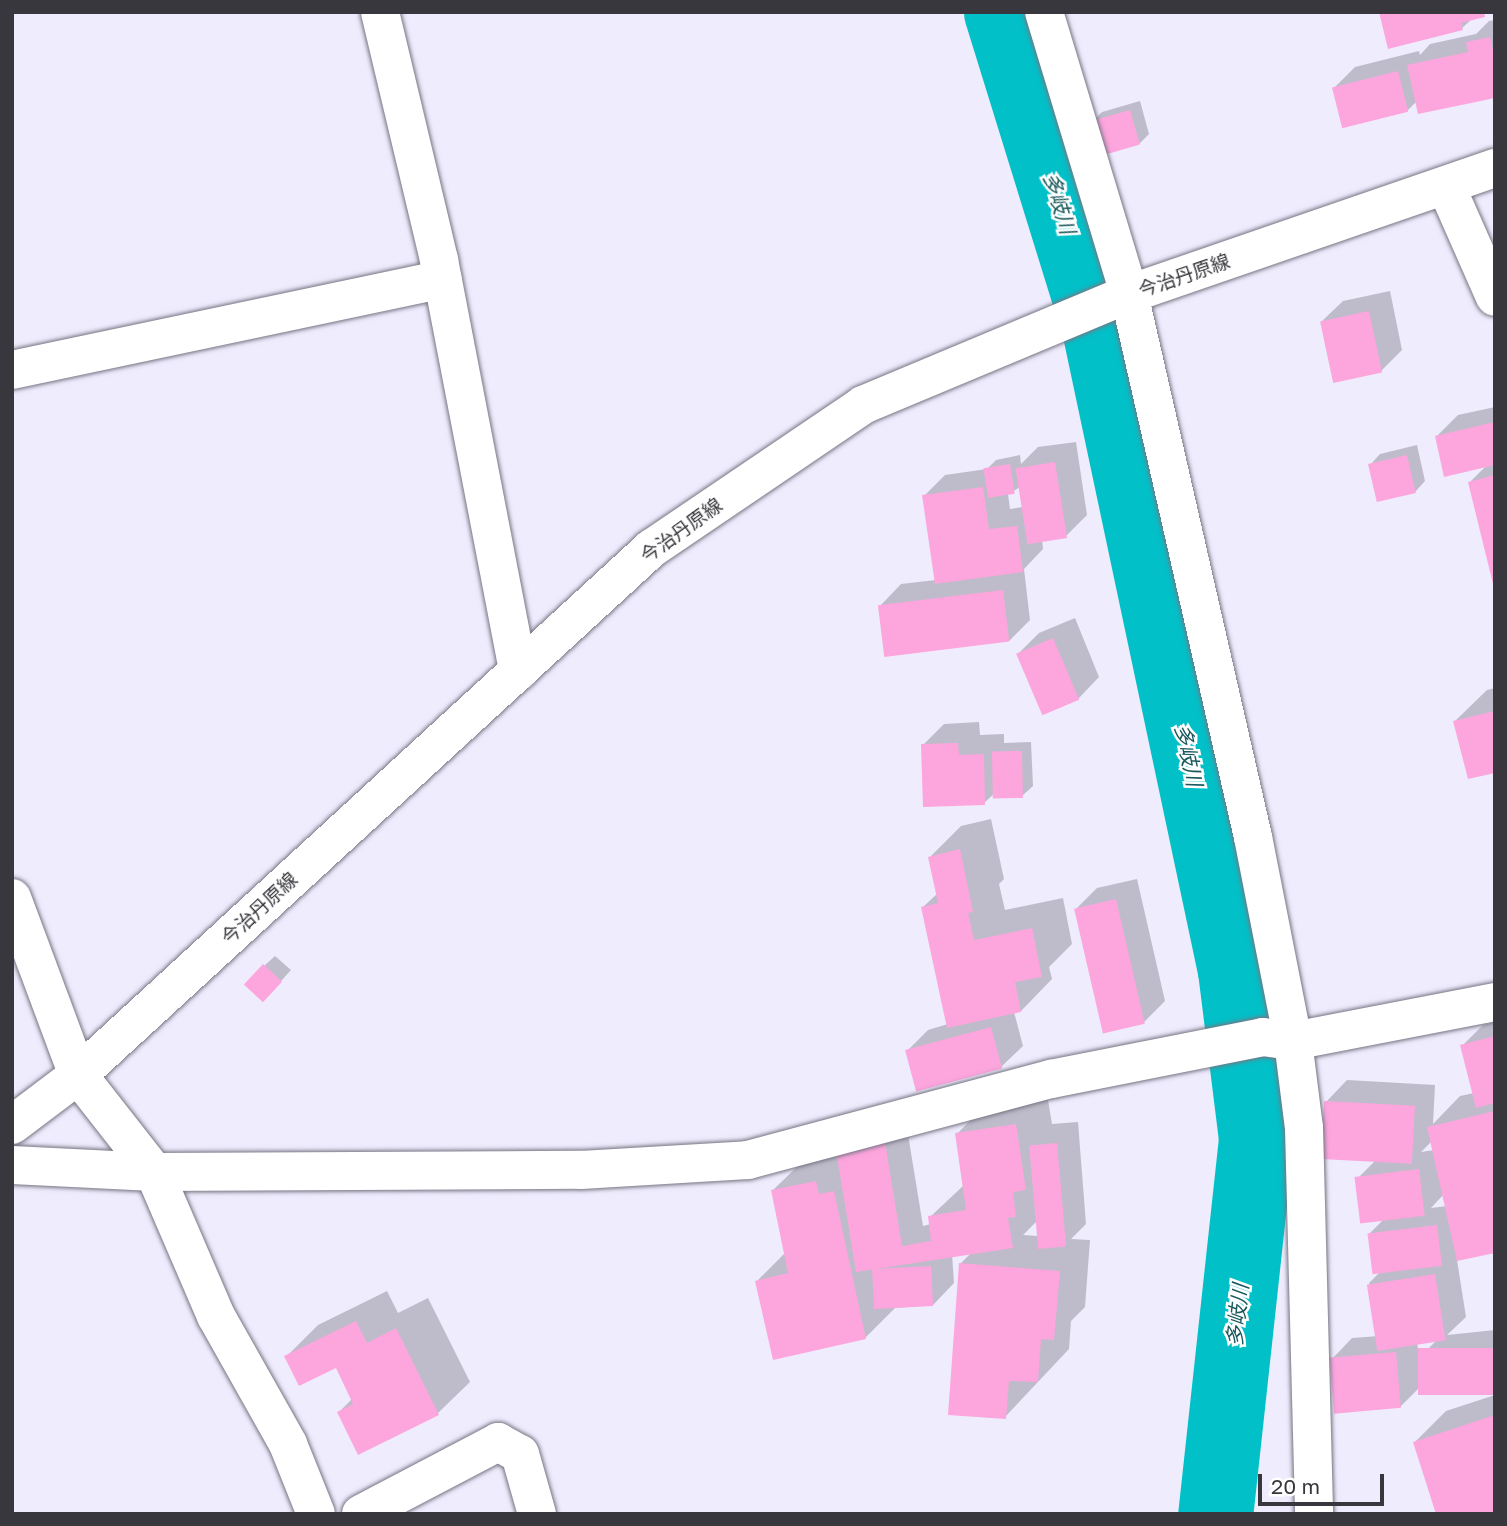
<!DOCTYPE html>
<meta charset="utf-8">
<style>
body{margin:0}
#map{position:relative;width:1507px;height:1526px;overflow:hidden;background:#eeecfd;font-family:"Golos Text","Noto Sans JP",sans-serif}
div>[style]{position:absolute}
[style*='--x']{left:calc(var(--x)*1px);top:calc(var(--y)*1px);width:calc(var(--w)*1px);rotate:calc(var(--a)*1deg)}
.shadow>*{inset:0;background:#0003}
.river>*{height:75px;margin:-37.5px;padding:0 37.5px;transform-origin:37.5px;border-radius:37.5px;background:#02c0c8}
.building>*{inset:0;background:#fda5dd;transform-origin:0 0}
.roads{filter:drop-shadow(0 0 2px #767583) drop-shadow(0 0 2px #767583)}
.minor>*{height:38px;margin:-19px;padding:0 19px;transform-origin:19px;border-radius:19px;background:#fff}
.major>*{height:38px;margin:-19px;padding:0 19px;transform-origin:19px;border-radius:19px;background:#fff}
span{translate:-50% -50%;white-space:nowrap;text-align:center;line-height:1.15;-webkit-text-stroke:5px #fff;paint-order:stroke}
.street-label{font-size:19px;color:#37373d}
.water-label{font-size:21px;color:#19585b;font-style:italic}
.frame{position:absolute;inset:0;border:14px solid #37373d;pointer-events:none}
.scale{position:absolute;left:1258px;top:1474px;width:126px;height:32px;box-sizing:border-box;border:4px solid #37373d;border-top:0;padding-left:9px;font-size:21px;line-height:24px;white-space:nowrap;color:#37373d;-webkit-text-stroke:5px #fff;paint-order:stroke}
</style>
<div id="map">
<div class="shadow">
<div style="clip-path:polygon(1381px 12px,1488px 12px,1472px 19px,1462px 28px,1389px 46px)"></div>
<div style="clip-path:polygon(1495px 20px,1495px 96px,1417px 101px,1408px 110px,1343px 127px,1334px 88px,1355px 67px,1419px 51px,1420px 55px,1430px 44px,1476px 34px,1489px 21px)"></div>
<div style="clip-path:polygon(1140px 101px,1149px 134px,1139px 144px,1092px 122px,1102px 112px)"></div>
<div style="clip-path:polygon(1390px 291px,1402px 350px,1381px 371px,1321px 322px,1343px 301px)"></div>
<div style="clip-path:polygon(1495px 407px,1495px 584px,1470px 482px,1486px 466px,1437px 436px,1458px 415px)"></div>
<div style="clip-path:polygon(evenodd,1076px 442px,1087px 515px,1066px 536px,1042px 540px,1043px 549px,1024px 569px,1030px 620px,1009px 641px,880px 606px,901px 584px,936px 580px,924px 496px,945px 475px,987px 469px,996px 460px,1020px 455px,1021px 464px,1038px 447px,1076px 442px,1020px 487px,1023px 507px,1010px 509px,1008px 494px,1020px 487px)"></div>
<div style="clip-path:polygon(1417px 445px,1425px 481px,1415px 492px,1370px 465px,1380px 454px)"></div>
<div style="clip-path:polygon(1075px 618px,1099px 677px,1078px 699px,1018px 654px,1039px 633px)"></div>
<div style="clip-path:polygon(1495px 688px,1495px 771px,1455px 721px,1487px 690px)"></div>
<div style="clip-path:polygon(979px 722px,980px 735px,1004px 734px,1004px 743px,1031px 742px,1033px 786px,1022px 796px,995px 793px,984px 803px,923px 745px,944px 724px)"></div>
<div style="clip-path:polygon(991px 819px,1004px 879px,999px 884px,1005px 910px,1063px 898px,1072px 944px,1049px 967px,1052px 979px,1021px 1011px,1014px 1012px,1023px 1046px,1001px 1067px,907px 1051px,928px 1030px,948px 1024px,923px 907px,938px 893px,930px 857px,961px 826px)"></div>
<div style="clip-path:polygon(1137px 879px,1165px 1001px,1144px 1022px,1076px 909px,1097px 888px)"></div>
<div style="clip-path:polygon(275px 956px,291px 970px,273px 990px,264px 966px)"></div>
<div style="clip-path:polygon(evenodd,1495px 1022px,1495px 1251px,1457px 1260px,1466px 1317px,1447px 1335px,1495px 1330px,1495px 1393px,1423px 1384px,1400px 1407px,1331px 1360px,1352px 1338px,1379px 1336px,1369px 1283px,1380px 1272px,1369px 1234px,1383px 1220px,1357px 1179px,1376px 1160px,1326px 1102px,1347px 1080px,1435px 1085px,1433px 1124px,1460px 1096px,1474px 1093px,1462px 1046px,1483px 1025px,1495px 1022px,1432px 1141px,1434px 1150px,1421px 1152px,1432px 1141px,1495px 1022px,1444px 1194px,1447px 1206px,1431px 1208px,1444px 1194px,1495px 1022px,1438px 1339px,1419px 1358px,1417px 1341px,1438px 1339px)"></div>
<div style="clip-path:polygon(evenodd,1047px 1094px,1052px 1124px,1078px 1122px,1086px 1224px,1071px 1239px,1090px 1240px,1085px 1307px,1071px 1321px,1069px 1349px,1005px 1417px,960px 1264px,973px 1251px,952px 1254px,954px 1283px,933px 1305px,895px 1308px,865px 1338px,757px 1281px,785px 1253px,772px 1191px,804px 1160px,905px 1116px,923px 1226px,931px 1224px,930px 1217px,964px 1185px,957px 1134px,988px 1102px,1047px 1094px,1037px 1221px,1038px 1236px,1023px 1235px,1037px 1221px)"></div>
<div style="clip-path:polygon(387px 1291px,398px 1313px,428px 1298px,470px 1382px,438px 1413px,359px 1453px,339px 1412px,353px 1398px,337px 1366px,286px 1357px,318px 1325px)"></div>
<div style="clip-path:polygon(1495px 1395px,1495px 1514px,1415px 1442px,1446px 1411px)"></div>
</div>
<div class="river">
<div style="--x:1001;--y:12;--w:331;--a:72.8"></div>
<div style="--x:1099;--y:328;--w:656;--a:78.04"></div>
<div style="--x:1235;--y:970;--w:170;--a:82.9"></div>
<div style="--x:1256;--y:1139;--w:377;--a:96.2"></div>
</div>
<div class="building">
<div style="clip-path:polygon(1379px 12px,1484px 12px,1485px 17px,1461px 23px,1463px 30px,1388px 49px)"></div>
<div style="clip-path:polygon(1490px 37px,1495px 60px,1495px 98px,1418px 114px,1407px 65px,1468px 52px,1466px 42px)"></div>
<div style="left:1398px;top:71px;width:42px;height:68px;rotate:76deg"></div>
<div style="left:1130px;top:110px;width:36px;height:41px;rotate:74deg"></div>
<div style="left:1369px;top:311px;width:63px;height:50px;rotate:78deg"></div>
<div style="clip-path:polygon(1495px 422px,1495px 465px,1444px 477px,1435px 436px)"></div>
<div style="left:1407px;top:455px;width:39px;height:40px;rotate:77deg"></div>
<div style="left:1055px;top:462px;width:77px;height:40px;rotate:81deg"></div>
<div style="left:1010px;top:464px;width:30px;height:27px;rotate:81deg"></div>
<div style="clip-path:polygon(1495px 475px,1495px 588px,1494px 588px,1468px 482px)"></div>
<div style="clip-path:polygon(983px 487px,989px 529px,1017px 526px,1023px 572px,935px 584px,922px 495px)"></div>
<div style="left:1003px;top:590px;width:52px;height:126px;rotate:83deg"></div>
<div style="left:1053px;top:638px;width:67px;height:40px;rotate:67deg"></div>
<div style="clip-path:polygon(1495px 711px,1495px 773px,1468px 779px,1453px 721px)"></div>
<div style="clip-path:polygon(958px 743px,959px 755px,984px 754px,985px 805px,923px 807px,921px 744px)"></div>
<div style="left:1022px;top:751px;width:47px;height:30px;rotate:89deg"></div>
<div style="clip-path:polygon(960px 849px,973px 912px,968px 913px,974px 940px,1032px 928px,1042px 977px,1015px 982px,1021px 1012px,947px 1028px,921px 907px,938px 903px,928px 857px)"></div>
<div style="left:1116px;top:899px;width:128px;height:43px;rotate:77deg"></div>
<div style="left:263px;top:964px;width:26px;height:28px;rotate:43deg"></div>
<div style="left:991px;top:1027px;width:43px;height:89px;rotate:75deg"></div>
<div style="clip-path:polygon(1495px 1036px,1495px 1103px,1476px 1108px,1460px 1045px)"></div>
<div style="left:1324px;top:1101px;width:91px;height:58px;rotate:3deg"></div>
<div style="clip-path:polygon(1495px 1111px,1495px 1253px,1457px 1261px,1427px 1127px)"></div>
<div style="clip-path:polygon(1016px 1124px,1026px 1190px,1013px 1192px,1016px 1217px,1008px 1218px,1013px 1248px,856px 1272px,835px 1144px,884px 1136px,902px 1246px,931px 1241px,928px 1216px,966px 1210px,955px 1133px)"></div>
<div style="left:1057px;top:1143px;width:104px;height:28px;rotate:85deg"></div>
<div style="left:1419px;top:1169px;width:47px;height:65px;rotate:83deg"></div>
<div style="clip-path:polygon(816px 1181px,819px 1194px,834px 1191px,866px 1339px,773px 1360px,755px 1281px,788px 1273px,771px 1190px)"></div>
<div style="left:1437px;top:1225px;width:41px;height:70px;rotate:83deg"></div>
<div style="clip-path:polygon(959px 1263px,1060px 1271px,1054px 1340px,1041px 1339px,1038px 1382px,1009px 1381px,1006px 1419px,948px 1415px)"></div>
<div style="left:931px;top:1266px;width:40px;height:59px;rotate:87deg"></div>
<div style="left:1435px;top:1274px;width:67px;height:69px;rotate:81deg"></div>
<div style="clip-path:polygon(356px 1321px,367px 1343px,396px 1328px,439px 1415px,358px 1455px,337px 1412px,353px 1404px,336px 1368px,299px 1386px,284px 1356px)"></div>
<div style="left:1495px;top:1348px;width:47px;height:77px;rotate:90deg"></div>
<div style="left:1396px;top:1352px;width:56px;height:67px;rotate:85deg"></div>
<div style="clip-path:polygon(1495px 1415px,1495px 1514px,1436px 1514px,1413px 1442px)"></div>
</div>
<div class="roads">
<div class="minor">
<div style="--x:380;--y:12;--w:255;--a:76.6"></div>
<div style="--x:439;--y:260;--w:419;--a:79.1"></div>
<div style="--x:1044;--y:12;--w:295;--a:73.2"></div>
<div style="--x:1129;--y:294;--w:557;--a:77.14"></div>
<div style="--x:1253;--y:837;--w:208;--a:78.9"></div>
<div style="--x:1293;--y:1041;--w:88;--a:82.8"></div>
<div style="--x:1304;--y:1128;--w:386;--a:88.5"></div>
<div style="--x:1446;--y:186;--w:121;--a:66.2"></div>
<div style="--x:12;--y:370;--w:440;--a:-11.9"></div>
<div style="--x:12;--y:898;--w:189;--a:69.6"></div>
<div style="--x:78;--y:1075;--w:123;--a:51.9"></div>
<div style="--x:154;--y:1172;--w:157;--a:66.7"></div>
<div style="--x:216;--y:1316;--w:147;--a:60.6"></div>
<div style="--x:288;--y:1444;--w:75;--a:68.2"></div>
<div style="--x:12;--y:1165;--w:142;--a:2.8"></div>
<div style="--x:154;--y:1172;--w:427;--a:-0.3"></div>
<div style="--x:581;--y:1170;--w:167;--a:-3.4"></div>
<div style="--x:748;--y:1160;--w:314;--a:-15"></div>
<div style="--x:1051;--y:1079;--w:216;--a:-11.2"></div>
<div style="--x:1263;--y:1037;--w:30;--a:8"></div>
<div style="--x:1293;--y:1041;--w:206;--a:-10.9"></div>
<div style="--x:361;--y:1514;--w:155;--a:-27.7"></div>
<div style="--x:498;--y:1442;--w:25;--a:29"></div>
<div style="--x:520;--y:1454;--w:62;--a:74.2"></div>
</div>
<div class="major">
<div style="--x:12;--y:1125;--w:83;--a:-37.1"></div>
<div style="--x:78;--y:1075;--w:779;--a:-42.56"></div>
<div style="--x:652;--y:548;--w:255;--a:-34.1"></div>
<div style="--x:863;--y:405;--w:288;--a:-22.7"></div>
<div style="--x:1129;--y:294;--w:387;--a:-19"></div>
</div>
</div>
<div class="street-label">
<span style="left:1184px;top:275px;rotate:-19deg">今治丹原線</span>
<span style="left:681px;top:530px;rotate:-36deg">今治丹原線</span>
<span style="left:259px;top:908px;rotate:-43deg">今治丹原線</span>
</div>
<div class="water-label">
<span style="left:1060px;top:203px;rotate:73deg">多岐川</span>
<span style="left:1189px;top:755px;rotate:78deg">多岐川</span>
<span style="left:1237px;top:1315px;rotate:-84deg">多岐川</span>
</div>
<div class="frame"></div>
<div class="scale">20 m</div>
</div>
